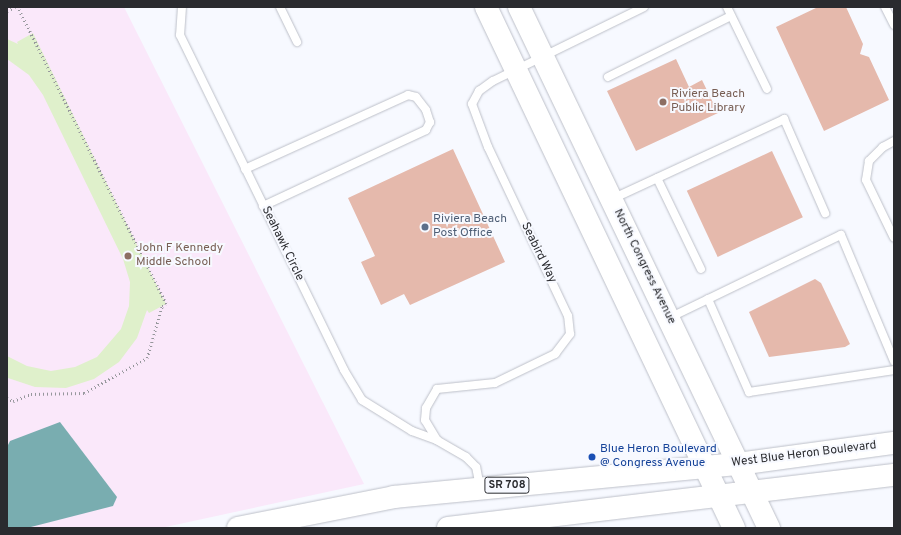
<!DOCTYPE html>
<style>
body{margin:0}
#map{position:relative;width:901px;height:535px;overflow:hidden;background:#f7f9ff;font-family:Overpass,sans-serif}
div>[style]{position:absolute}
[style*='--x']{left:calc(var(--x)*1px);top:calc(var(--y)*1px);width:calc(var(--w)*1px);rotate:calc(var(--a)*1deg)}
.education>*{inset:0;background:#fae8fa}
.green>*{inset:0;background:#dff0cb}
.water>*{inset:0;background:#79adb0}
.building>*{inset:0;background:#e5b9ac;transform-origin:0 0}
.path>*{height:2.5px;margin-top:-1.25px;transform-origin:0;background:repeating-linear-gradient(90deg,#96979c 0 1px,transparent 0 4px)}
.roads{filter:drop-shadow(0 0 1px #bdc0c9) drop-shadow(0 0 1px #bdc0c9)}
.lane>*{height:8px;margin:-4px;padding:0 4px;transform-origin:4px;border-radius:4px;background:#fff}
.secondary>*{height:22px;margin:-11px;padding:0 11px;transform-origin:11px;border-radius:11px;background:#fff}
.primary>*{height:22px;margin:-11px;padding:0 11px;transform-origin:11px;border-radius:11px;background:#fff}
.dots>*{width:11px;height:11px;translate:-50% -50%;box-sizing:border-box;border:2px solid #f7f9ff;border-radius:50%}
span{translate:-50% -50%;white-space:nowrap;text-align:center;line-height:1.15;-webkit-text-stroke:4px #f7f9ff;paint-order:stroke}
.shield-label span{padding:1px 3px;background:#f7f9ff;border:1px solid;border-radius:3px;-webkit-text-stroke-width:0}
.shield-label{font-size:11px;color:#2a2b2f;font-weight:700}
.education-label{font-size:12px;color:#785e54}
.left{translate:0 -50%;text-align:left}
.service-label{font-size:12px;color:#4e5e75}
.street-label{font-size:12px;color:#2a2b2f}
.transit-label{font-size:12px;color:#164399}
.frame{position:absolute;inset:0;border:8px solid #2a2b2f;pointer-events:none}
</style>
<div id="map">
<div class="education">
<div style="clip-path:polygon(7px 7px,124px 7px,364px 484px,161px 528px,7px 528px)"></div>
</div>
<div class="green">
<div style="clip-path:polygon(33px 33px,166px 304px,149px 313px,147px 310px,137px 338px,119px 362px,94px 379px,66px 388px,35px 387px,8px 378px,7px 382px,7px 356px,27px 366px,51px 371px,75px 367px,97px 357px,121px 329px,129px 306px,130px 282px,123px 259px,43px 95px,29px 75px,7px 59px,7px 39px,18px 44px,17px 42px)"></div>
</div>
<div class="water">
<div style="clip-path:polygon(60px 422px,117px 497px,113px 506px,27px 528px,7px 528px,7px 447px,10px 441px)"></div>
</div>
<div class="building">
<div style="clip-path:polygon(818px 7px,846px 7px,863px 44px,860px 54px,869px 57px,889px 100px,824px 131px,776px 27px)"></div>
<div style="clip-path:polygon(676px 59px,689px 87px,702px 80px,718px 113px,636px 151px,607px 91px)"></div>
<div style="clip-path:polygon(453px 149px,505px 262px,410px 305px,404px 294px,381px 305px,361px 262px,375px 256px,348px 198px)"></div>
<div style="left:772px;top:151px;width:73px;height:94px;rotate:65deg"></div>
<div style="clip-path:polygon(815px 279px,821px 283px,850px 344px,845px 347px,769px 357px,749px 312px)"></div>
</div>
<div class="path">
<div style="--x:7;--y:11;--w:9;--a:-27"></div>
<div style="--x:7;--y:398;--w:7;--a:27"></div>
<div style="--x:13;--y:401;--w:19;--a:-21"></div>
<div style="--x:31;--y:394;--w:53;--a:-1.1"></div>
<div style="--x:84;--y:393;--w:72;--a:-29.1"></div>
<div style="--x:147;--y:358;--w:54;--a:-73.9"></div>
<div style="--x:162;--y:306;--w:4;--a:-27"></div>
<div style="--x:166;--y:304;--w:332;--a:-116.6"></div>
</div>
<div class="roads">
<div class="lane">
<div style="--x:182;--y:7;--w:28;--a:94"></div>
<div style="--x:180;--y:35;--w:373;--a:63.9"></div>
<div style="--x:344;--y:370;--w:35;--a:59"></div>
<div style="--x:362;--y:400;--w:59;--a:31.8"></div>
<div style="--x:412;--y:431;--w:27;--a:20"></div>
<div style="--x:280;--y:7;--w:39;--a:64"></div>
<div style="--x:727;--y:7;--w:91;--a:64"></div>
<div style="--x:885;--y:7;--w:20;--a:63"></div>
<div style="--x:608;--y:77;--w:137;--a:-26.4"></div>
<div style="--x:894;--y:141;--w:13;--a:151"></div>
<div style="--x:883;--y:147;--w:20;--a:135"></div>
<div style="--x:869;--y:161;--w:19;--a:99"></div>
<div style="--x:866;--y:180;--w:64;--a:64.2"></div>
<div style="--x:245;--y:169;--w:179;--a:-24.4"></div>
<div style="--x:408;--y:95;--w:8;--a:14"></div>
<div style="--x:416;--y:97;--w:16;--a:52"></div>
<div style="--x:426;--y:110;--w:13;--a:72"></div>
<div style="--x:430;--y:122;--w:9;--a:117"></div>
<div style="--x:426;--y:130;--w:180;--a:155"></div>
<div style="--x:657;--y:178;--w:101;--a:64.2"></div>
<div style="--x:612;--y:199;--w:190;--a:-24.9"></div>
<div style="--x:784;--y:119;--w:103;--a:66.4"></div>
<div style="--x:708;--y:299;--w:102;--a:66.2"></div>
<div style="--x:749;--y:392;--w:147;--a:-8.6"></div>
<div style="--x:669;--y:318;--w:191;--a:-25.8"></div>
<div style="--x:841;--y:235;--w:137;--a:67.2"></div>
<div style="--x:480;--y:487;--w:20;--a:-101"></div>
<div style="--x:476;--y:467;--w:14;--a:-135"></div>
<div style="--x:466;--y:457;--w:34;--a:-150"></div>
<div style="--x:437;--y:440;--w:23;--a:-121"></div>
<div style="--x:425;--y:420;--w:12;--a:-85"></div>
<div style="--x:426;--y:408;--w:22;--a:-60"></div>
<div style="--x:437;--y:389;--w:58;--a:-5.9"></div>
<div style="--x:495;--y:383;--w:67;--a:-25.8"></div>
<div style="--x:555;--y:354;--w:25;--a:-53"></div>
<div style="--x:570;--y:334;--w:18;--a:-96"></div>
<div style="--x:568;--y:316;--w:187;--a:-115.3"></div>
<div style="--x:488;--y:147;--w:46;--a:-110.4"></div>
<div style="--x:472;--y:104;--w:15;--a:-62"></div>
<div style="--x:479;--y:91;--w:17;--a:-36"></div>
<div style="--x:493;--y:81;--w:168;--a:-26.1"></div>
</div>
<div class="secondary">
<div style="--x:486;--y:7;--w:577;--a:64.55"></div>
<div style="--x:519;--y:7;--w:578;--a:64.37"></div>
</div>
<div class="primary">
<div style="--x:238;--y:528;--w:159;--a:-11.2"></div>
<div style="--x:394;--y:497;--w:346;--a:-5.5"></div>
<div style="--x:738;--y:464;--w:157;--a:-7.7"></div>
<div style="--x:448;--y:528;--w:449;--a:-6.8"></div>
</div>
</div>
<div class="dots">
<div style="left:663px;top:102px;background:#8d6e63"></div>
<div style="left:425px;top:227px;background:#5c6f8a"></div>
<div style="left:128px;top:256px;background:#8d6e63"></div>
<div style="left:592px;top:457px;background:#1a4fb4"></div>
</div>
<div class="shield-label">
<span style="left:507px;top:485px">SR 708</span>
</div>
<div class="education-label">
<span class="left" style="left:671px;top:102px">Riviera Beach<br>Public Library</span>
<span class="left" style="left:136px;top:256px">John F Kennedy<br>Middle School</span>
</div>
<div class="service-label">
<span class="left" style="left:433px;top:227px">Riviera Beach<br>Post Office</span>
</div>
<div class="street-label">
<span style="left:282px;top:244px;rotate:64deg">Seahawk Circle</span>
<span style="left:538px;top:253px;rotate:64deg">Seabird Way</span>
<span style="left:644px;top:267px;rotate:64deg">North Congress Avenue</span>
<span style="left:804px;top:455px;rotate:-7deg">West Blue Heron Boulevard</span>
</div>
<div class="transit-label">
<span class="left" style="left:600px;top:457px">Blue Heron Boulevard<br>@ Congress Avenue</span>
</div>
<div class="frame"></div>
</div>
